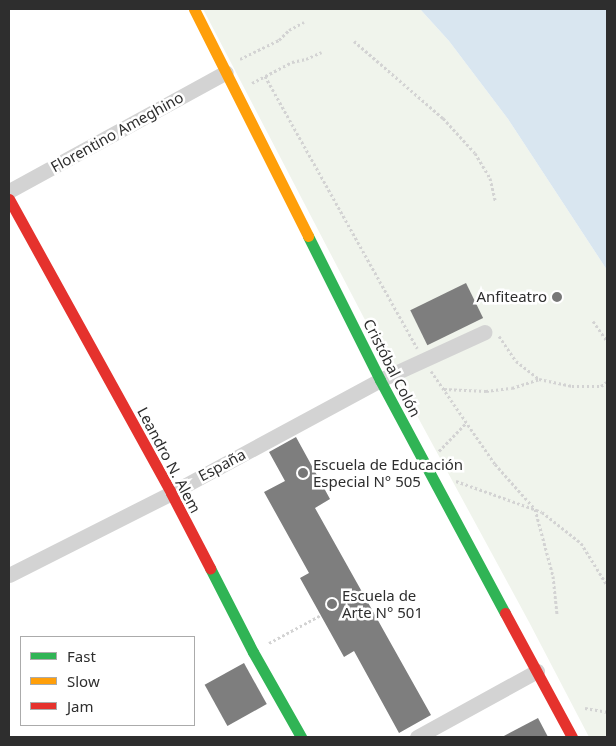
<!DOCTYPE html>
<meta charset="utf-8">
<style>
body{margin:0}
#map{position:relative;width:616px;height:746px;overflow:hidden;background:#fff;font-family:"Noto Sans",sans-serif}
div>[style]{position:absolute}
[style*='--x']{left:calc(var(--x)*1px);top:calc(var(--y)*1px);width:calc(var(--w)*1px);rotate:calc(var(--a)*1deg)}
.green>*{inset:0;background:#f0f4ec}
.water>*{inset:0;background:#d9e6f0}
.building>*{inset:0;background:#7e7e7e;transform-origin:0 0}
.path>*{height:3px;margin-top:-1.5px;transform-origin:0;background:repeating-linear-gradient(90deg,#d3d3d3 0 2.5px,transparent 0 5px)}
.street>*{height:15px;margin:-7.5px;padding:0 7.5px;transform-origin:7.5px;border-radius:7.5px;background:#d3d3d3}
.fast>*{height:11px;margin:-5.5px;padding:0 5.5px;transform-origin:5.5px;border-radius:5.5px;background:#30b455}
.slow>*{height:11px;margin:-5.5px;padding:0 5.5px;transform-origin:5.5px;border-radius:5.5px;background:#ff9f0a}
.jam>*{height:11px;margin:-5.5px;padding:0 5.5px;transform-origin:5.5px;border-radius:5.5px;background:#e5322d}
.dots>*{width:14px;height:14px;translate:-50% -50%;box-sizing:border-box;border:2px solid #fff;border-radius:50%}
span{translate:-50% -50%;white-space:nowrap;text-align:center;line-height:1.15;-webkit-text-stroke:5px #fff;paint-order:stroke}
.street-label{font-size:15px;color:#2e2e2e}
.poi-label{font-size:15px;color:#2e2e2e}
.right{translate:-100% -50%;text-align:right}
.left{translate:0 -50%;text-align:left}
.frame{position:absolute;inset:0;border:10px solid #2e2e2e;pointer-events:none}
.legend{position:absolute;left:20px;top:636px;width:175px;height:90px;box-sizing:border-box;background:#fff;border:1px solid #ababab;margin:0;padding:6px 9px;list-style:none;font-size:15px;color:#2e2e2e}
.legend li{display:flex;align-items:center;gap:10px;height:25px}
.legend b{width:25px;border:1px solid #ababab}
</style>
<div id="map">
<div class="green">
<div style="clip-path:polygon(203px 9px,420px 9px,449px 41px,508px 119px,607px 270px,607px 737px,589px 737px,529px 622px,364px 318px)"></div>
</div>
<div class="water">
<div style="clip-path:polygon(420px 9px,607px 9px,607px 270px,508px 119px,449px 41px)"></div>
</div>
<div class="building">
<div style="left:466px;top:283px;width:39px;height:62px;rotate:64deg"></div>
<div style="clip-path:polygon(296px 437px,330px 499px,315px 508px,431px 715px,399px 733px,354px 651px,344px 657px,300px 578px,309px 573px,264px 492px,285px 481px,269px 452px)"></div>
<div style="left:244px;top:663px;width:47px;height:45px;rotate:61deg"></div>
<div style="clip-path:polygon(538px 718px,548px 737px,502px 737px)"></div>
</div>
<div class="path">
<div style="--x:354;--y:41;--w:118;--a:40.9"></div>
<div style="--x:443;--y:118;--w:47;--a:47.6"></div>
<div style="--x:475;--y:153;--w:29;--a:59"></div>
<div style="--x:490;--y:178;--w:23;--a:77"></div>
<div style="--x:240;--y:59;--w:43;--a:-26"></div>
<div style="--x:279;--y:40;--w:14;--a:-45"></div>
<div style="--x:289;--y:30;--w:17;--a:-28"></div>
<div style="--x:265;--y:76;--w:312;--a:60.8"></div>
<div style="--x:252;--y:83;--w:45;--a:-27.7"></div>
<div style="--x:292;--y:62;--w:14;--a:-12"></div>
<div style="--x:306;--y:59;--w:17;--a:-24"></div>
<div style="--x:593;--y:321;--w:24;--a:55"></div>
<div style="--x:499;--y:336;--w:30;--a:56"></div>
<div style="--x:516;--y:361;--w:29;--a:38"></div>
<div style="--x:431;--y:371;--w:113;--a:55.5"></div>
<div style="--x:495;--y:464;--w:60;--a:48.4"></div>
<div style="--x:535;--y:509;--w:69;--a:75"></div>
<div style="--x:553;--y:576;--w:38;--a:84"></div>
<div style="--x:444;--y:389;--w:42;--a:2.7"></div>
<div style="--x:486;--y:391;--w:26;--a:-7"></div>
<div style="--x:512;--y:388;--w:28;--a:-18"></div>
<div style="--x:539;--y:379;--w:34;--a:12"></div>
<div style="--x:572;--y:386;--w:29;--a:0"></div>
<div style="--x:601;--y:386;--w:7;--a:-34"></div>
<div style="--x:439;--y:451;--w:39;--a:-46"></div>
<div style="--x:456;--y:481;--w:91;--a:19.8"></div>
<div style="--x:542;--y:512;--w:50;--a:38.5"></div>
<div style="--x:581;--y:543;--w:49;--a:58.2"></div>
<div style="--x:269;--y:643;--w:59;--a:-28.3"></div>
<div style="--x:585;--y:708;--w:22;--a:10"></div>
</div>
<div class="street">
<div style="--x:9;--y:191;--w:247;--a:-28.7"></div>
<div style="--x:9;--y:575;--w:182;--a:-26.8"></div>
<div style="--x:171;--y:493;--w:238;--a:-28.4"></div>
<div style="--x:380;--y:380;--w:115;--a:-24.6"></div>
<div style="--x:417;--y:737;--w:137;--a:-28.8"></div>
</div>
<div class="fast">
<div style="--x:308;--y:236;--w:161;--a:63.4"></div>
<div style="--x:380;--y:380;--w:264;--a:61.8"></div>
<div style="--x:210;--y:568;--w:94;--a:62.9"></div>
<div style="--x:253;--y:652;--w:98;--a:60.5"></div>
</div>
<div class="slow">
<div style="--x:194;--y:9;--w:254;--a:63.3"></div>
</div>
<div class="jam">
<div style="--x:9;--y:199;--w:336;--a:61.1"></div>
<div style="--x:171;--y:493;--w:85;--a:62.5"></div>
<div style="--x:505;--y:613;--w:141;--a:61.6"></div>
</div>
<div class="dots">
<div style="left:557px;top:297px;background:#777"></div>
<div style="left:303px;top:473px;background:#777"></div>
<div style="left:332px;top:604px;background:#777"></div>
</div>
<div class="street-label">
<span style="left:117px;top:132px;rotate:-29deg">Florentino Ameghino</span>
<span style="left:392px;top:368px;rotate:63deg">Cristóbal Colón</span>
<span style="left:169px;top:460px;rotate:62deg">Leandro N. Alem</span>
<span style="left:222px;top:465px;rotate:-28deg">España</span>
</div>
<div class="poi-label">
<span class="right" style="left:547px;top:297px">Anfiteatro</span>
<span class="left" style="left:313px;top:473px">Escuela de Educación<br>Especial N° 505</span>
<span class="left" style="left:342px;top:604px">Escuela de<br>Arte N° 501</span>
</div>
<div class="frame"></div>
<ul class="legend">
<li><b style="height:6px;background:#30b455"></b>Fast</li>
<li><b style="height:6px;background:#ff9f0a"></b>Slow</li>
<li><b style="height:6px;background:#e5322d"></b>Jam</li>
</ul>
</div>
